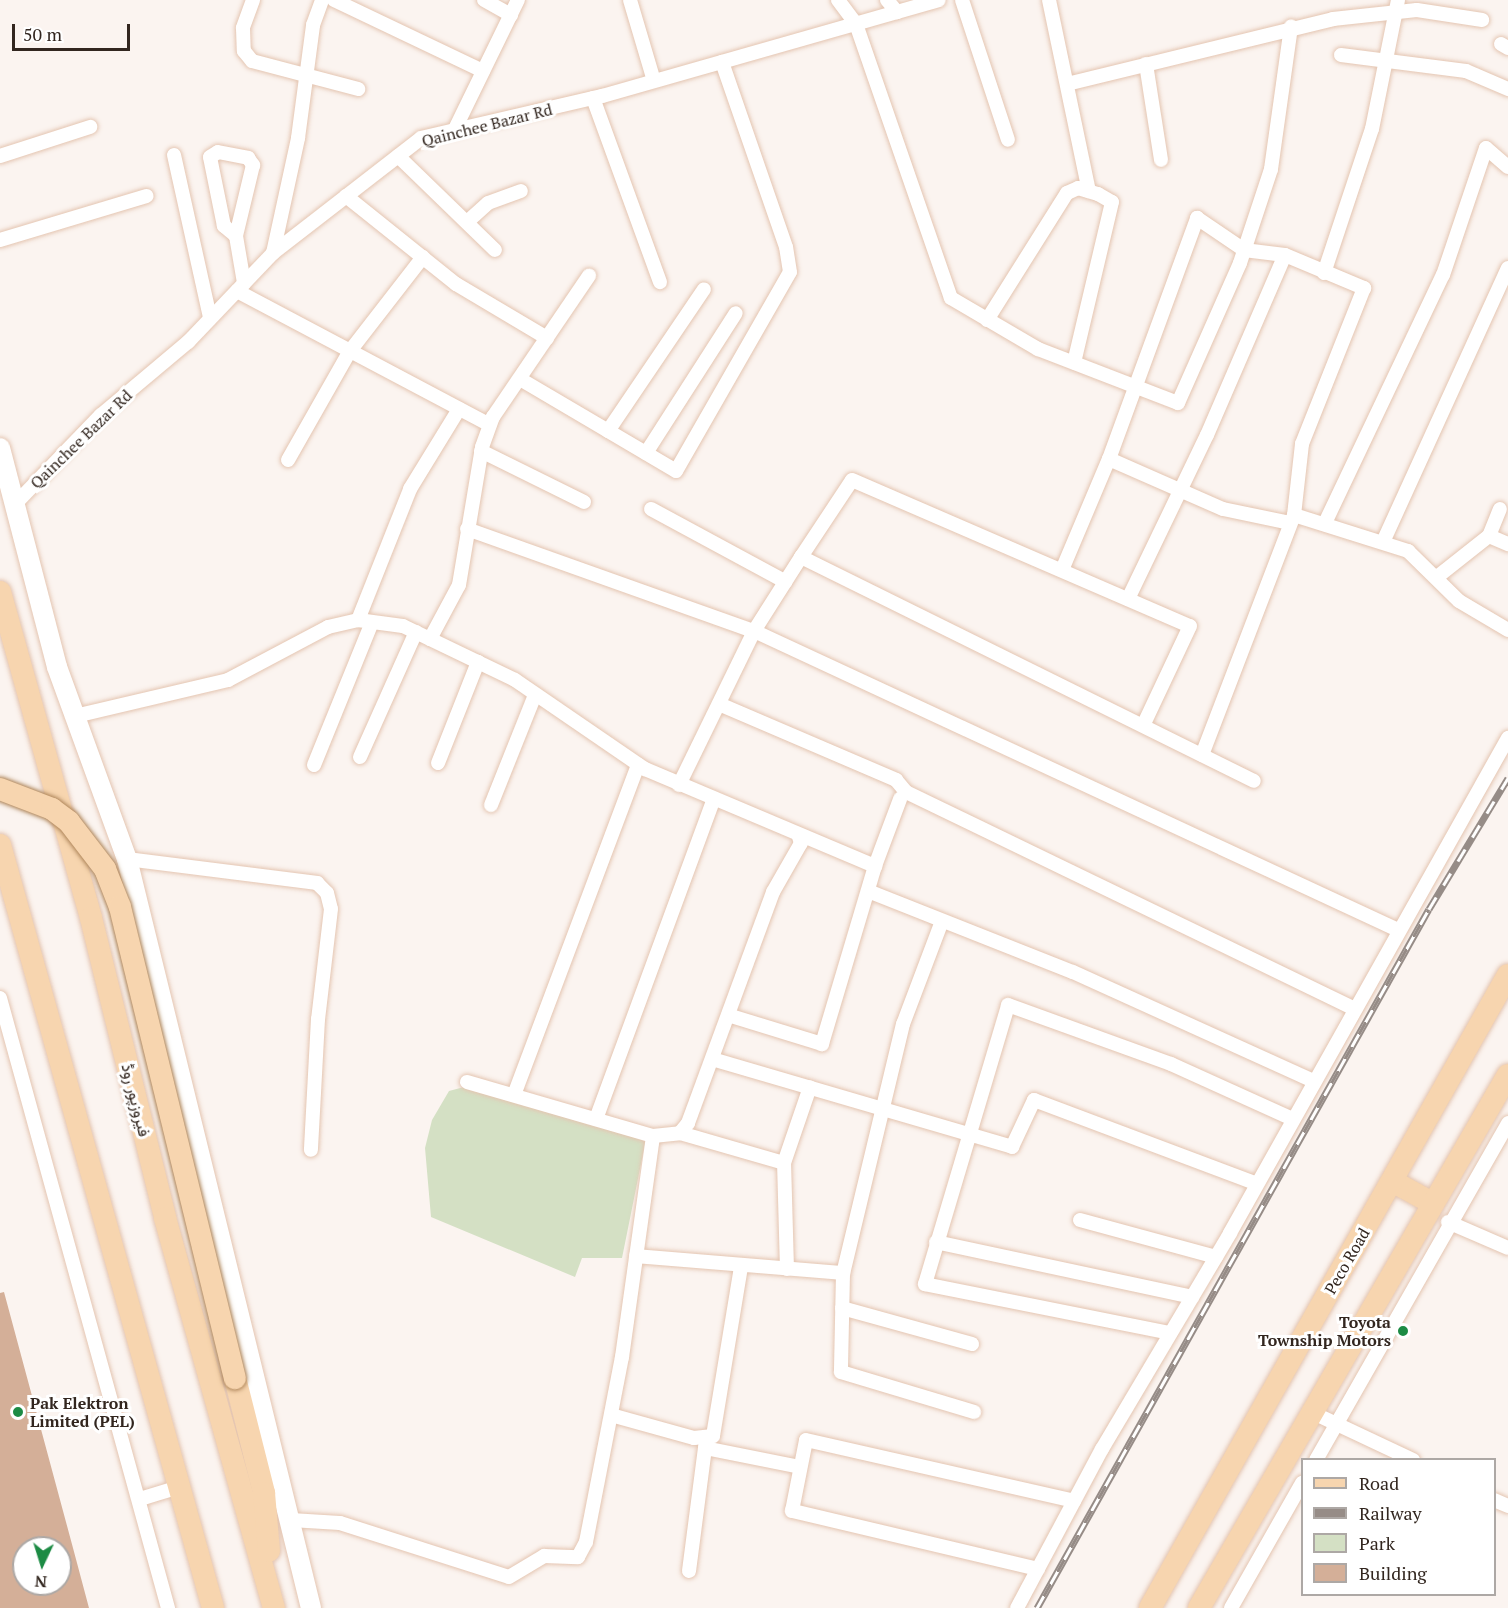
<!DOCTYPE html>
<meta charset="utf-8">
<style>
body{margin:0}
#map{position:relative;width:1508px;height:1608px;overflow:hidden;background:#fbf4f0;font-family:"PT Serif",Vazirmatn,serif}
div>[style]{position:absolute}
[style*='--x']{left:calc(var(--x)*1px);top:calc(var(--y)*1px);width:calc(var(--w)*1px);rotate:calc(var(--a)*1deg)}
.green>*{inset:0;background:#d4e0c4}
.building>*{inset:0;background:#d4af98}
.roads{filter:drop-shadow(0 0 2px #e4c5b1) drop-shadow(0 0 2px #e4c5b1)}
.street>*{height:14px;margin:-7px;padding:0 7px;transform-origin:7px;border-radius:7px;background:#fff}
.secondary>*{height:20px;margin:-10px;padding:0 10px;transform-origin:10px;border-radius:10px;background:#fff}
.primary>*{height:22px;margin:-11px;padding:0 11px;transform-origin:11px;border-radius:11px;background:#f7d5af}
.rail>*{height:7px;margin-top:-3.5px;transform-origin:0;background:repeating-linear-gradient(90deg,#fff 0 14px,#968c87 0 28px);box-sizing:border-box;border-block:2px solid #968c87}
.bridges{filter:drop-shadow(0 0 2px #af865a) drop-shadow(0 0 2px #af865a)}
.primary-bridge>*{height:22px;margin:-11px;padding:0 11px;transform-origin:11px;border-radius:11px;background:#f7d5af}
.dots>*{width:16px;height:16px;translate:-50% -50%;box-sizing:border-box;border:3px solid #fff;border-radius:50%}
span{translate:-50% -50%;white-space:nowrap;text-align:center;line-height:1.15;-webkit-text-stroke:6px #fff;paint-order:stroke}
.street-label{font-size:16px;color:#32261f}
.poi-label{font-size:16px;color:#32261f;font-weight:700}
.right{translate:-100% -50%;text-align:right}
.left{translate:0 -50%;text-align:left}
.legend{position:absolute;left:1301px;top:1458px;width:195px;height:138px;box-sizing:border-box;background:#fff;border:2px solid #ada8a5;margin:0;padding:8px 10px;list-style:none;font-size:18px;color:#32261f}
.legend li{display:flex;align-items:center;gap:12px;height:30px}
.legend b{width:30px;border:2px solid #ada8a5}
.north{position:absolute;left:12px;top:1536px;width:60px;height:60px;box-sizing:border-box;background:#fff;border:2px solid #ada8a5;border-radius:50%;rotate:184deg;font-size:16px;font-weight:700;line-height:24px;text-align:center;color:#32261f}
.north::after{content:'';display:block;margin:auto;width:21px;height:27px;background:#1c8b44;clip-path:polygon(50% 0,100% 100%,50% 72%,0 100%)}
.scale{position:absolute;left:12px;top:24px;width:118px;height:27px;box-sizing:border-box;border:3px solid #32261f;border-top:0;padding-left:8px;font-size:18px;line-height:21px;white-space:nowrap;color:#32261f;-webkit-text-stroke:4px #fff;paint-order:stroke}
</style>
<div id="map">
<div class="green">
<div style="clip-path:polygon(464px 1087px,646px 1139px,622px 1258px,582px 1258px,575px 1277px,431px 1217px,425px 1148px,432px 1120px,449px 1091px)"></div>
</div>
<div class="building">
<div style="clip-path:polygon(evenodd,4px 1292px,73px 1548px,89px 1608px,0 1608px,0 1293px,4px 1292px,24px 1548px,60px 1548px,60px 1584px,24px 1584px,24px 1548px)"></div>
</div>
<div class="roads">
<div class="street">
<div style="--x:253;--y:0;--w:30;--a:110"></div>
<div style="--x:243;--y:28;--w:23;--a:88"></div>
<div style="--x:244;--y:51;--w:13;--a:51"></div>
<div style="--x:252;--y:61;--w:110;--a:14.8"></div>
<div style="--x:334;--y:0;--w:165;--a:25.5"></div>
<div style="--x:484;--y:0;--w:31;--a:29"></div>
<div style="--x:630;--y:0;--w:84;--a:73.5"></div>
<div style="--x:838;--y:0;--w:30;--a:53"></div>
<div style="--x:856;--y:24;--w:290;--a:70.9"></div>
<div style="--x:951;--y:298;--w:101;--a:30.4"></div>
<div style="--x:1038;--y:349;--w:150;--a:21.1"></div>
<div style="--x:1178;--y:403;--w:153;--a:-66.1"></div>
<div style="--x:1240;--y:263;--w:99;--a:-71.7"></div>
<div style="--x:1271;--y:169;--w:144;--a:-82"></div>
<div style="--x:887;--y:0;--w:16;--a:50"></div>
<div style="--x:962;--y:0;--w:147;--a:71.8"></div>
<div style="--x:1049;--y:0;--w:195;--a:78.2"></div>
<div style="--x:1501;--y:44;--w:8;--a:30"></div>
<div style="--x:1341;--y:55;--w:126;--a:7.3"></div>
<div style="--x:1466;--y:71;--w:46;--a:23.2"></div>
<div style="--x:1146;--y:64;--w:97;--a:81.1"></div>
<div style="--x:1067;--y:84;--w:274;--a:-13.7"></div>
<div style="--x:1333;--y:19;--w:84;--a:-6.1"></div>
<div style="--x:1417;--y:10;--w:66;--a:8.7"></div>
<div style="--x:593;--y:98;--w:196;--a:70"></div>
<div style="--x:454;--y:131;--w:146;--a:-64"></div>
<div style="--x:174;--y:155;--w:167;--a:77.5"></div>
<div style="--x:0;--y:156;--w:95;--a:-17.9"></div>
<div style="--x:398;--y:156;--w:135;--a:44.1"></div>
<div style="--x:346;--y:196;--w:141;--a:38.7"></div>
<div style="--x:456;--y:284;--w:106;--a:30.7"></div>
<div style="--x:467;--y:222;--w:28;--a:-42"></div>
<div style="--x:488;--y:203;--w:35;--a:-20"></div>
<div style="--x:236;--y:236;--w:16;--a:-140"></div>
<div style="--x:224;--y:226;--w:70;--a:-101.5"></div>
<div style="--x:210;--y:157;--w:9;--a:-32"></div>
<div style="--x:218;--y:152;--w:31;--a:11"></div>
<div style="--x:248;--y:158;--w:9;--a:54"></div>
<div style="--x:253;--y:165;--w:73;--a:103.5"></div>
<div style="--x:236;--y:236;--w:48;--a:80.3"></div>
<div style="--x:0;--y:240;--w:153;--a:-16.7"></div>
<div style="--x:273;--y:253;--w:118;--a:-77.7"></div>
<div style="--x:298;--y:138;--w:114;--a:-82.4"></div>
<div style="--x:313;--y:25;--w:27;--a:-70"></div>
<div style="--x:1324;--y:273;--w:152;--a:-71.6"></div>
<div style="--x:1372;--y:129;--w:132;--a:-78.6"></div>
<div style="--x:237;--y:291;--w:286;--a:27.9"></div>
<div style="--x:987;--y:320;--w:150;--a:-57.8"></div>
<div style="--x:1067;--y:193;--w:12;--a:-24"></div>
<div style="--x:1078;--y:188;--w:21;--a:17"></div>
<div style="--x:1098;--y:194;--w:16;--a:30"></div>
<div style="--x:1112;--y:202;--w:165;--a:103.3"></div>
<div style="--x:520;--y:379;--w:181;--a:30.5"></div>
<div style="--x:676;--y:471;--w:229;--a:-60.2"></div>
<div style="--x:790;--y:272;--w:25;--a:-99"></div>
<div style="--x:786;--y:247;--w:196;--a:-109.1"></div>
<div style="--x:608;--y:431;--w:171;--a:-55.9"></div>
<div style="--x:481;--y:451;--w:115;--a:26.3"></div>
<div style="--x:646;--y:453;--w:166;--a:-57.3"></div>
<div style="--x:1109;--y:459;--w:257;--a:-69.9"></div>
<div style="--x:1197;--y:218;--w:57;--a:34.2"></div>
<div style="--x:1244;--y:250;--w:41;--a:7"></div>
<div style="--x:1285;--y:255;--w:86;--a:22.7"></div>
<div style="--x:1364;--y:288;--w:168;--a:111.7"></div>
<div style="--x:1302;--y:444;--w:71;--a:96.4"></div>
<div style="--x:288;--y:460;--w:125;--a:-60.4"></div>
<div style="--x:350;--y:351;--w:119;--a:-52.2"></div>
<div style="--x:16;--y:503;--w:122;--a:-46"></div>
<div style="--x:101;--y:415;--w:114;--a:-40"></div>
<div style="--x:188;--y:342;--w:123;--a:-46.3"></div>
<div style="--x:273;--y:253;--w:187;--a:-37.8"></div>
<div style="--x:421;--y:138;--w:186;--a:-13.1"></div>
<div style="--x:602;--y:96;--w:350;--a:-15.9"></div>
<div style="--x:651;--y:509;--w:153;--a:28.4"></div>
<div style="--x:1325;--y:523;--w:275;--a:-64.6"></div>
<div style="--x:1443;--y:275;--w:134;--a:-71.3"></div>
<div style="--x:1486;--y:148;--w:29;--a:41"></div>
<div style="--x:467;--y:529;--w:305;--a:19.6"></div>
<div style="--x:754;--y:631;--w:708;--a:24.9"></div>
<div style="--x:1489;--y:536;--w:29;--a:-68"></div>
<div style="--x:1383;--y:542;--w:301;--a:-65.5"></div>
<div style="--x:801;--y:557;--w:92;--a:-56.5"></div>
<div style="--x:852;--y:480;--w:368;--a:23.4"></div>
<div style="--x:1190;--y:626;--w:110;--a:115.2"></div>
<div style="--x:1062;--y:570;--w:121;--a:-67.1"></div>
<div style="--x:1109;--y:459;--w:124;--a:23.7"></div>
<div style="--x:1223;--y:509;--w:68;--a:11.8"></div>
<div style="--x:1437;--y:577;--w:66;--a:-38.3"></div>
<div style="--x:1489;--y:536;--w:21;--a:23"></div>
<div style="--x:1128;--y:599;--w:182;--a:-64.3"></div>
<div style="--x:1207;--y:435;--w:196;--a:-66.6"></div>
<div style="--x:358;--y:620;--w:141;--a:-68.3"></div>
<div style="--x:410;--y:489;--w:94;--a:-58.5"></div>
<div style="--x:430;--y:639;--w:61;--a:-61.8"></div>
<div style="--x:459;--y:585;--w:140;--a:-80.5"></div>
<div style="--x:482;--y:447;--w:32;--a:-70"></div>
<div style="--x:493;--y:417;--w:171;--a:-55.8"></div>
<div style="--x:719;--y:704;--w:193;--a:23.2"></div>
<div style="--x:896;--y:780;--w:16;--a:50"></div>
<div style="--x:906;--y:792;--w:496;--a:25.8"></div>
<div style="--x:75;--y:716;--w:157;--a:-13.2"></div>
<div style="--x:228;--y:680;--w:113;--a:-27.9"></div>
<div style="--x:328;--y:627;--w:31;--a:-13"></div>
<div style="--x:358;--y:620;--w:45;--a:7.6"></div>
<div style="--x:403;--y:626;--w:124;--a:25.7"></div>
<div style="--x:515;--y:680;--w:158;--a:34.4"></div>
<div style="--x:645;--y:769;--w:250;--a:22.9"></div>
<div style="--x:875;--y:866;--w:186;--a:106.6"></div>
<div style="--x:822;--y:1044;--w:98;--a:-162.9"></div>
<div style="--x:1202;--y:755;--w:257;--a:-69"></div>
<div style="--x:1294;--y:515;--w:120;--a:17.5"></div>
<div style="--x:1408;--y:551;--w:71;--a:44.4"></div>
<div style="--x:1459;--y:601;--w:57;--a:30.6"></div>
<div style="--x:360;--y:757;--w:137;--a:-65.9"></div>
<div style="--x:438;--y:763;--w:109;--a:-68.4"></div>
<div style="--x:314;--y:765;--w:154;--a:-67.9"></div>
<div style="--x:679;--y:785;--w:171;--a:-64"></div>
<div style="--x:754;--y:631;--w:88;--a:-57.6"></div>
<div style="--x:801;--y:557;--w:505;--a:26.31"></div>
<div style="--x:491;--y:805;--w:118;--a:-68.2"></div>
<div style="--x:127;--y:859;--w:192;--a:7.2"></div>
<div style="--x:317;--y:883;--w:14;--a:45"></div>
<div style="--x:327;--y:893;--w:16;--a:76"></div>
<div style="--x:331;--y:909;--w:111;--a:96.7"></div>
<div style="--x:318;--y:1019;--w:131;--a:93.1"></div>
<div style="--x:875;--y:866;--w:72;--a:-69.5"></div>
<div style="--x:868;--y:891;--w:220;--a:21.6"></div>
<div style="--x:1073;--y:972;--w:264;--a:24.4"></div>
<div style="--x:942;--y:921;--w:110;--a:110.7"></div>
<div style="--x:903;--y:1024;--w:256;--a:103.5"></div>
<div style="--x:843;--y:1273;--w:99;--a:91.2"></div>
<div style="--x:841;--y:1372;--w:139;--a:16.7"></div>
<div style="--x:0;--y:998;--w:633;--a:74.6"></div>
<div style="--x:712;--y:1059;--w:313;--a:16.3"></div>
<div style="--x:1012;--y:1147;--w:52;--a:-64.9"></div>
<div style="--x:1034;--y:1100;--w:238;--a:20.6"></div>
<div style="--x:467;--y:1082;--w:194;--a:16.2"></div>
<div style="--x:653;--y:1136;--w:27;--a:-6"></div>
<div style="--x:680;--y:1133;--w:13;--a:-51"></div>
<div style="--x:688;--y:1123;--w:246;--a:-69.8"></div>
<div style="--x:773;--y:892;--w:56;--a:-60.3"></div>
<div style="--x:801;--y:843;--w:6;--a:-108"></div>
<div style="--x:514;--y:1095;--w:353;--a:-69.4"></div>
<div style="--x:596;--y:1119;--w:339;--a:-69.8"></div>
<div style="--x:680;--y:1133;--w:108;--a:16.1"></div>
<div style="--x:1080;--y:1220;--w:141;--a:15.2"></div>
<div style="--x:1448;--y:1222;--w:65;--a:23.4"></div>
<div style="--x:936;--y:1242;--w:262;--a:12.1"></div>
<div style="--x:636;--y:1256;--w:208;--a:4.7"></div>
<div style="--x:787;--y:1269;--w:106;--a:-91.6"></div>
<div style="--x:784;--y:1163;--w:80;--a:-71.1"></div>
<div style="--x:842;--y:1308;--w:135;--a:15.5"></div>
<div style="--x:1170;--y:1333;--w:250;--a:-168.7"></div>
<div style="--x:925;--y:1284;--w:291;--a:-73.4"></div>
<div style="--x:1008;--y:1005;--w:173;--a:19.9"></div>
<div style="--x:1171;--y:1064;--w:134;--a:24.3"></div>
<div style="--x:1309;--y:1411;--w:115;--a:25.2"></div>
<div style="--x:611;--y:1415;--w:86;--a:15.5"></div>
<div style="--x:694;--y:1438;--w:19;--a:-6"></div>
<div style="--x:713;--y:1436;--w:172;--a:-80.6"></div>
<div style="--x:705;--y:1448;--w:97;--a:11.3"></div>
<div style="--x:1316;--y:1460;--w:388;--a:-60.3"></div>
<div style="--x:140;--y:1499;--w:41;--a:-17.1"></div>
<div style="--x:1494;--y:1500;--w:15;--a:23"></div>
<div style="--x:291;--y:1520;--w:49;--a:3.5"></div>
<div style="--x:340;--y:1523;--w:177;--a:17.7"></div>
<div style="--x:509;--y:1577;--w:41;--a:-31"></div>
<div style="--x:544;--y:1556;--w:34;--a:2"></div>
<div style="--x:578;--y:1557;--w:17;--a:-62"></div>
<div style="--x:586;--y:1542;--w:188;--a:-79"></div>
<div style="--x:622;--y:1357;--w:223;--a:-82"></div>
<div style="--x:1038;--y:1569;--w:253;--a:-166.7"></div>
<div style="--x:792;--y:1511;--w:72;--a:-78.8"></div>
<div style="--x:806;--y:1440;--w:275;--a:12.8"></div>
<div style="--x:689;--y:1571;--w:132;--a:-82.6"></div>
<div style="--x:1017;--y:1608;--w:180;--a:-61.9"></div>
<div style="--x:1102;--y:1449;--w:251;--a:-59.3"></div>
<div style="--x:1230;--y:1233;--w:568;--a:-60.68"></div>
<div style="--x:1231;--y:1608;--w:144;--a:-60.4"></div>
</div>
<div class="secondary">
<div style="--x:0;--y:448;--w:226;--a:75.4"></div>
<div style="--x:57;--y:667;--w:204;--a:70"></div>
<div style="--x:127;--y:859;--w:771;--a:76.2"></div>
</div>
<div class="primary">
<div style="--x:0;--y:592;--w:338;--a:74.4"></div>
<div style="--x:91;--y:918;--w:309;--a:76.1"></div>
<div style="--x:165;--y:1218;--w:405;--a:74.4"></div>
<div style="--x:0;--y:845;--w:792;--a:74.4"></div>
<div style="--x:1392;--y:1181;--w:46;--a:28.8"></div>
<div style="--x:235;--y:1378;--w:119;--a:75.8"></div>
<div style="--x:264;--y:1493;--w:58;--a:85.1"></div>
<div style="--x:1150;--y:1608;--w:727;--a:-60.51"></div>
<div style="--x:1199;--y:1608;--w:616;--a:-59.9"></div>
</div>
</div>
<div class="rail">
<div style="--x:1037;--y:1608;--w:801;--a:-60.72"></div>
<div style="--x:1429;--y:909;--w:153;--a:-58.9"></div>
</div>
<div class="bridges">
<div class="primary-bridge">
<div style="--x:0;--y:789;--w:56;--a:21"></div>
<div style="--x:52;--y:809;--w:21;--a:37"></div>
<div style="--x:69;--y:822;--w:59;--a:52.5"></div>
<div style="--x:105;--y:869;--w:41;--a:68.5"></div>
<div style="--x:120;--y:907;--w:485;--a:76.3"></div>
</div>
</div>
<div class="dots">
<div style="left:1403px;top:1331px;background:#1c8b44"></div>
<div style="left:18px;top:1412px;background:#1c8b44"></div>
</div>
<div class="street-label">
<span style="left:487px;top:125px;rotate:-14deg">Qainchee Bazar Rd</span>
<span style="left:81px;top:439px;rotate:-44deg">Qainchee Bazar Rd</span>
<span style="left:136px;top:1100px;rotate:76deg">فیروزپور روڈ</span>
<span style="left:1347px;top:1261px;rotate:-60deg">Peco Road</span>
</div>
<div class="poi-label">
<span class="right" style="left:1391px;top:1331px">Toyota<br>Township Motors</span>
<span class="left" style="left:30px;top:1412px">Pak Elektron<br>Limited (PEL)</span>
</div>
<ul class="legend">
<li><b style="height:8px;background:#f7d5af"></b>Road</li>
<li><b style="height:8px;background:#968c87"></b>Railway</li>
<li><b style="height:16px;background:#d4e0c4"></b>Park</li>
<li><b style="height:16px;background:#d4af98"></b>Building</li>
</ul>
<div class="north">N</div>
<div class="scale">50 m</div>
</div>
